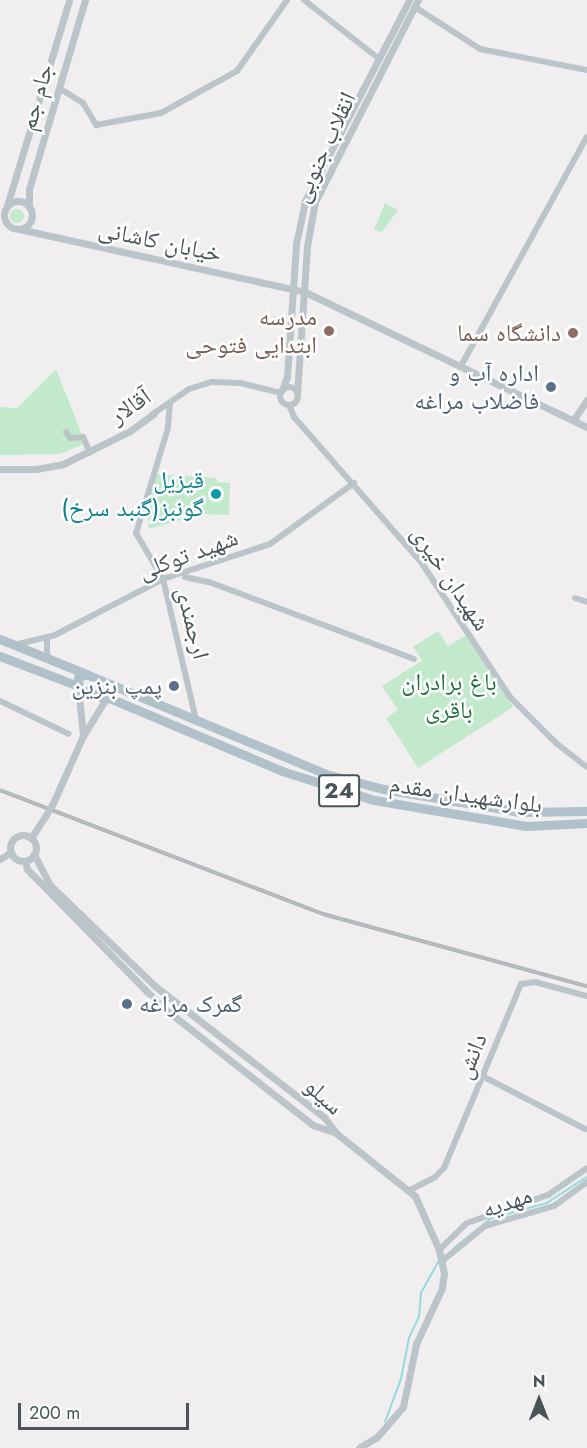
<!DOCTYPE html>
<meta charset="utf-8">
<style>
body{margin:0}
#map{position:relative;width:587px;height:1448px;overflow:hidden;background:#f1eeef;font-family:Jost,"Noto Naskh Arabic",sans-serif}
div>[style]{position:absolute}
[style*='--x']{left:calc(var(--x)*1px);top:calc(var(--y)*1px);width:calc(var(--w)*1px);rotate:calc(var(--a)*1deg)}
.green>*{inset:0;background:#c2e9cc}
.round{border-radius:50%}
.stream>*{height:1.5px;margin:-0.75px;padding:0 0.75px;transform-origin:0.75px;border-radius:0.75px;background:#94dbe1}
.minor>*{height:6px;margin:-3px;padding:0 3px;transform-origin:3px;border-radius:3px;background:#bbc4c9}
.minor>.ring{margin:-3px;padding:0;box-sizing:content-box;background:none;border:6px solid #bbc4c9;border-radius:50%}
.tertiary>*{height:7px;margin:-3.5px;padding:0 3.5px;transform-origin:3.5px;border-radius:3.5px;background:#bbc4c9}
.tertiary>.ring{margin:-3.5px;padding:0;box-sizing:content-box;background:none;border:7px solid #bbc4c9;border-radius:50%}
.primary>*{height:9px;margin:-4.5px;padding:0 4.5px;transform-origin:4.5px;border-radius:4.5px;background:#b1c1ca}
.rail>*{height:4px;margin-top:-2px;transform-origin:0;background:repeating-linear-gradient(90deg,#fff 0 4.5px,#b1b5b8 0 9px);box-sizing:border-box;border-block:2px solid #b1b5b8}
.tertiary-bridge>*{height:7px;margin:-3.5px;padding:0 3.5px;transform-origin:3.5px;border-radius:3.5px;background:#bbc4c9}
.dots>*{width:16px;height:16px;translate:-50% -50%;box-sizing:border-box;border:3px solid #fff;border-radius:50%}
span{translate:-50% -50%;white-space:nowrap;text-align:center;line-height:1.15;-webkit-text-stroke:5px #fff;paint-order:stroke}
.shield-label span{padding:2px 4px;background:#fff;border:2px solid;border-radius:4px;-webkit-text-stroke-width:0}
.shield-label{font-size:22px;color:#495459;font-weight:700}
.street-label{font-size:24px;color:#495459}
.education-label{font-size:24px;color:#785e54}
.right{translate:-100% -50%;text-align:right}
.service-label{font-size:24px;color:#4e5e75}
.left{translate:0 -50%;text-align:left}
.culture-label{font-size:24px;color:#0d838f}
.park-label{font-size:24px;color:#22723f}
.north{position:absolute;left:509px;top:1370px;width:60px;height:60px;-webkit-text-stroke:4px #fff;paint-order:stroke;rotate:0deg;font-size:16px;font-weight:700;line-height:24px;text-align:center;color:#495459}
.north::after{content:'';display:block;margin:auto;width:21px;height:27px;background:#495459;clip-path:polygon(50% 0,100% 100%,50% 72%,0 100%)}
.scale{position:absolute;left:18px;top:1403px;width:171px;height:27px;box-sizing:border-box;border:3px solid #495459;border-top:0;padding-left:8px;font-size:18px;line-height:21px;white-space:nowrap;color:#495459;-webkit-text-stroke:4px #fff;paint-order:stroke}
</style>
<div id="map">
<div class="green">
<div style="clip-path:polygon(385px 203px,398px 210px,382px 232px,374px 230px)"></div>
<div class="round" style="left:10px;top:209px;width:14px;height:14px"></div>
<div style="clip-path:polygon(56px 369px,83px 437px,88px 442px,60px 454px,0 455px,0 407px,17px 408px)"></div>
<div style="clip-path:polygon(157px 474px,216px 478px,217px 482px,230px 483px,229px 515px,203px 514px,148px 529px,149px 496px)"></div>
<div style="clip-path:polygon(438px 631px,448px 646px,466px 635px,513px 707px,418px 768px,386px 718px,398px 710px,382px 686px,422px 661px,413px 647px)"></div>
</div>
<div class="stream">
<div style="--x:453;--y:1249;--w:48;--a:-39"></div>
<div style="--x:490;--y:1219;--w:59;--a:-15.7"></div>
<div style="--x:547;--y:1203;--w:48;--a:-33"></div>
<div style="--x:385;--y:1422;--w:46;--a:-69.6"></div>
<div style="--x:401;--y:1379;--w:42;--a:-79"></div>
<div style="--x:409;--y:1338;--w:23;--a:-65"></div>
<div style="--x:419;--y:1317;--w:24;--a:-85"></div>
<div style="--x:421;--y:1293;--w:35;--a:-61"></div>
</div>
<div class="minor">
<div style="--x:304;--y:0;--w:94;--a:38.1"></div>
<div style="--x:415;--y:7;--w:77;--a:32.9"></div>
<div style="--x:480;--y:49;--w:109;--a:11.1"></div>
<div style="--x:59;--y:88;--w:28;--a:32"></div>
<div style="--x:83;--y:103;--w:26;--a:59"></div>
<div style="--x:96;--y:125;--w:66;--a:-10.5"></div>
<div style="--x:161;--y:113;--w:87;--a:-28.9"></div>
<div style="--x:237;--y:71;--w:87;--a:-54.8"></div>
<div style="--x:462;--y:364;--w:259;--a:-61.2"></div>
<div class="ring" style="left:280px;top:387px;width:12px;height:12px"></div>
<div style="--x:170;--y:403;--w:25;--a:95"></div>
<div style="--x:168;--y:428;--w:110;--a:106.9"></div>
<div style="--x:136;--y:533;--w:53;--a:59.6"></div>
<div style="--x:163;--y:579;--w:145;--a:76.8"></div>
<div style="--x:289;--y:405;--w:13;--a:67"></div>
<div style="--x:294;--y:417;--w:193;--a:48.8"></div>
<div style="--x:421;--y:562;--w:162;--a:56.6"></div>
<div style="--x:510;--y:697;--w:65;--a:45"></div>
<div style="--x:556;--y:743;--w:39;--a:38"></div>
<div style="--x:153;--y:414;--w:44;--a:-34.8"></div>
<div style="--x:189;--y:389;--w:24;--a:-17"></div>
<div style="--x:212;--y:382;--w:28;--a:2"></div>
<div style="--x:240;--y:383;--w:42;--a:13.7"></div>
<div style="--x:66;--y:432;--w:7;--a:56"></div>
<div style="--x:70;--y:438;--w:13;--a:-4"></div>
<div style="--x:83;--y:437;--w:17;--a:66"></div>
<div style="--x:185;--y:577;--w:25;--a:12"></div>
<div style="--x:209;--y:582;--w:219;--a:20.6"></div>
<div style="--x:575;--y:598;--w:13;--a:18"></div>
<div style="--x:47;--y:638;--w:21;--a:90"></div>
<div style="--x:14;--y:645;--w:42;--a:-13.7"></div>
<div style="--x:55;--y:635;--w:122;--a:-27.4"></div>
<div style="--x:163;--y:579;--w:113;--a:-18.1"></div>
<div style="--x:270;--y:544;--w:104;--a:-36"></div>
<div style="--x:0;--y:701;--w:76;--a:25.6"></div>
<div style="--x:482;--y:1076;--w:116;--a:27.2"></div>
<div style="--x:410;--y:1190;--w:28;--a:-27"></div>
<div style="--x:435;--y:1177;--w:13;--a:-45"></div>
<div style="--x:444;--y:1168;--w:199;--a:-67.3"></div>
<div style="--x:521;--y:984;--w:14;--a:-8"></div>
<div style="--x:535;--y:982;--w:54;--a:15.1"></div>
<div style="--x:439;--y:1250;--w:39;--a:-44"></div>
<div style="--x:467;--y:1223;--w:86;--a:-19.1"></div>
<div style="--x:548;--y:1195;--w:47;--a:-34.7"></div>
<div style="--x:441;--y:1262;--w:57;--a:-39.3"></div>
<div style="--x:485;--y:1226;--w:72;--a:-16.2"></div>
<div style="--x:554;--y:1206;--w:41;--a:-36"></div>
</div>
<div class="tertiary">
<div class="ring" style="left:4px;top:201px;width:21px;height:21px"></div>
<div style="--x:7;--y:206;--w:215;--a:-73.2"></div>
<div style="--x:29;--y:207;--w:18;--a:-90"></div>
<div style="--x:29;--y:189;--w:197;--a:-73.5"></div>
<div style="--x:19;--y:229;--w:293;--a:12.4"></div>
<div style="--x:305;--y:292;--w:313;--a:25.6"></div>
<div style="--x:282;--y:390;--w:14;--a:-69"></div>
<div style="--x:287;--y:377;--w:133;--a:-86.1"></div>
<div style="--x:296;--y:244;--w:44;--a:-78.2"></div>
<div style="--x:305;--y:201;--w:226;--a:-62.6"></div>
<div style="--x:297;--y:393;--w:147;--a:-86.1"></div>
<div style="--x:307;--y:246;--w:45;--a:-79.7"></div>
<div style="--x:315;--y:202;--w:227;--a:-63"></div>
<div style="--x:574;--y:419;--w:23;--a:-56"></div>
<div style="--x:0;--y:469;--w:36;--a:0"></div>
<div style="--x:36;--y:469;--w:27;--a:-10"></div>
<div style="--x:63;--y:464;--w:75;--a:-26.2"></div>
<div style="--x:130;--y:431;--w:29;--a:-36"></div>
<div style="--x:78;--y:686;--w:50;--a:84.3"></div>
<div style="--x:83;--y:736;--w:46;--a:-58.4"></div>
<div style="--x:53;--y:803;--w:73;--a:-65.9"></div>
<div class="ring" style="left:10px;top:835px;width:19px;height:19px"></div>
<div style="--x:31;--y:838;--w:27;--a:-57"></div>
<div style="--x:34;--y:854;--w:35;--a:63"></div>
<div style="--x:50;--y:885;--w:146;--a:43.9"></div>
<div style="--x:155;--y:986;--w:214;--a:37.8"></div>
<div style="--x:324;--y:1117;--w:20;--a:53"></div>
<div style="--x:336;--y:1133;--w:101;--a:38.6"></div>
<div style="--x:415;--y:1196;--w:59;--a:66"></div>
<div style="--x:439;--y:1250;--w:24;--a:78"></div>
<div style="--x:444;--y:1273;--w:15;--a:98"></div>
<div style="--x:442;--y:1288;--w:62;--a:114.9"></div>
<div style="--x:416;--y:1344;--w:64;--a:101.7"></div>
<div style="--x:403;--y:1407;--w:40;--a:131"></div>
<div style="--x:377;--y:1437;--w:21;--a:149"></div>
<div style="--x:0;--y:859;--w:13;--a:-32"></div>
<div style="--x:25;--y:861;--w:8;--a:76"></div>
<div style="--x:27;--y:869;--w:192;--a:45.6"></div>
<div style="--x:161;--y:1006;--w:193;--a:38.1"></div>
<div style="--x:313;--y:1125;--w:24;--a:19"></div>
</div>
<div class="primary">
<div style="--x:0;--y:639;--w:93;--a:22.1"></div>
<div style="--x:0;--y:656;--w:84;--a:21"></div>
<div style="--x:86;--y:674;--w:26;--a:23"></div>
<div style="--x:110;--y:684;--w:10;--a:84"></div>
<div style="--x:111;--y:694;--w:10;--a:163"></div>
<div style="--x:101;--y:697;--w:24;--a:-158"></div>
<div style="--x:79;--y:688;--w:10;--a:-96"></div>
<div style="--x:78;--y:678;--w:9;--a:-27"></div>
<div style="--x:110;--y:684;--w:234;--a:22.6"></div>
<div style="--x:326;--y:774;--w:59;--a:14.7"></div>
<div style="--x:383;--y:789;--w:139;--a:9.5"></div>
<div style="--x:520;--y:812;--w:67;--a:-0.9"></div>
<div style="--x:107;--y:697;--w:190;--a:22.9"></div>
<div style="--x:282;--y:771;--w:96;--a:17.5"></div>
<div style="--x:374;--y:800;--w:154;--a:9.7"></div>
<div style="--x:526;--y:826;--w:61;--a:-2.8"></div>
</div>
<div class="rail">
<div style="--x:0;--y:790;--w:346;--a:21"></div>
<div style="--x:323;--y:914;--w:274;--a:15.3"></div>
</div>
<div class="tertiary-bridge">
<div style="--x:46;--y:815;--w:14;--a:-60"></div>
</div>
<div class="dots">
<div style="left:329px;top:331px;background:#8d6e63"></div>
<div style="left:573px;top:333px;background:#8d6e63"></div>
<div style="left:551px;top:387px;background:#5c6f8a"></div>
<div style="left:216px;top:494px;background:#0f9aa8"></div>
<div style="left:174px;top:686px;background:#5c6f8a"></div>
<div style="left:127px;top:1004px;background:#5c6f8a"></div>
</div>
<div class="shield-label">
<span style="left:339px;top:791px">24</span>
</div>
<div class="street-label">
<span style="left:36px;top:97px;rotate:-74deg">جام جم</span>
<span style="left:324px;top:147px;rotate:-65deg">انقلاب جنوبی</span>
<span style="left:160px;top:241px;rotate:12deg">خیابان کاشانی</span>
<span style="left:130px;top:406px;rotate:-34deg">آقالار</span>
<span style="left:188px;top:554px;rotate:-20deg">شهید توکلی</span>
<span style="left:451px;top:578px;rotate:56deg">شهیدان خیری</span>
<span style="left:193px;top:623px;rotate:76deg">ارجمندی</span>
<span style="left:466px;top:794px;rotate:8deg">بلوارشهیدان مقدم</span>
<span style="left:471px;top:1056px;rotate:-68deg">دانش</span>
<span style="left:324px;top:1096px;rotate:42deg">سیلو</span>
<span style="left:507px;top:1202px;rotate:-19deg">مهدیه</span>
</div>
<div class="education-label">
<span class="right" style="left:317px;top:331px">مدرسه<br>ابتدایی فتوحی</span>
<span class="right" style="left:561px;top:333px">دانشگاه سما</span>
</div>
<div class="service-label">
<span class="right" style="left:539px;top:387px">اداره آب و<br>فاضلاب مراغه</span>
<span class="right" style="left:162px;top:686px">پمپ بنزین</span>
<span class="left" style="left:139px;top:1004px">گمرک مراغه</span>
</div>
<div class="culture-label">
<span class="right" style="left:204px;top:494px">قیزیل<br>گونبز(گنبد سرخ)</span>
</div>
<div class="park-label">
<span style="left:449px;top:696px">باغ برادران<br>باقری</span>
</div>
<div class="north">N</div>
<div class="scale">200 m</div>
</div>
